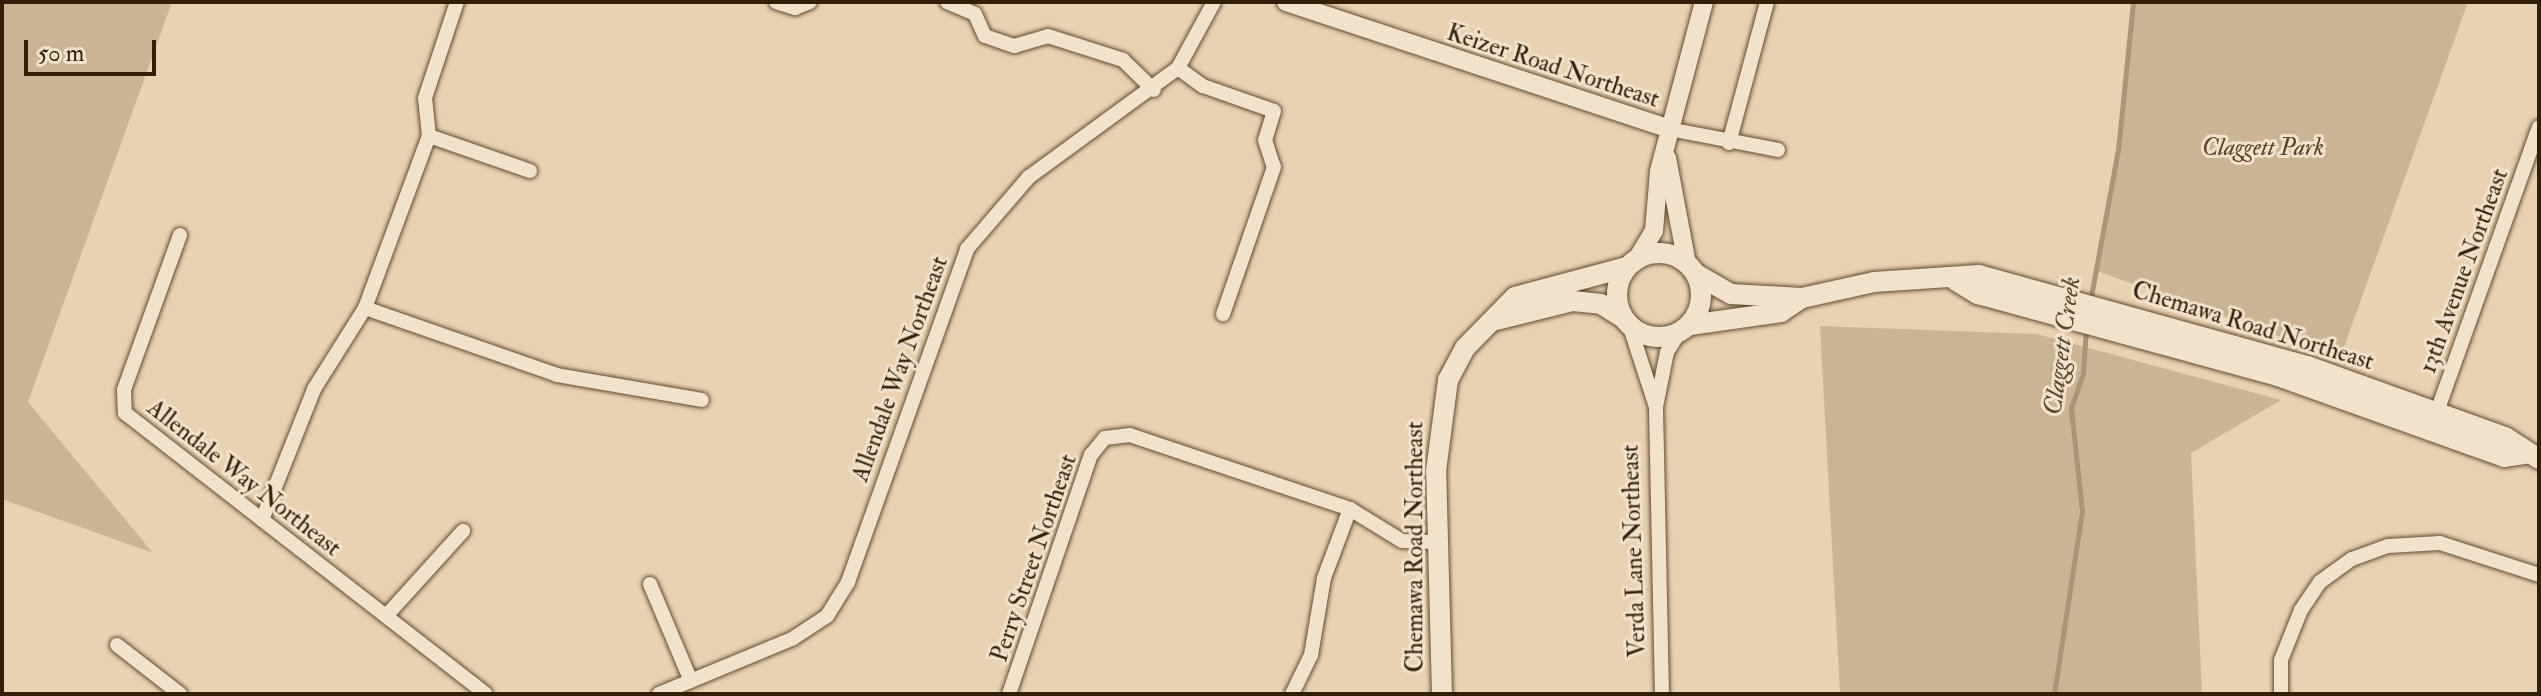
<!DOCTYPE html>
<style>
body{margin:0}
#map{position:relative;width:2541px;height:696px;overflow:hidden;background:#e9d2b1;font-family:"IM FELL Double Pica",serif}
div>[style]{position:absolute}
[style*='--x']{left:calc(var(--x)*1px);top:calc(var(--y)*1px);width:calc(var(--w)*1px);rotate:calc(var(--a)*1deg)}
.green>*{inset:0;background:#cab494}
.stream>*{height:5px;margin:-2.5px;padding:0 2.5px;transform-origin:2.5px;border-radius:2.5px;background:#ab9577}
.roads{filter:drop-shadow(0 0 2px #604c32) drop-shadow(0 0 2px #604c32)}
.minor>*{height:14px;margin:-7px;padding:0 7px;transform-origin:7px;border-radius:7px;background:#f1e2cc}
.tertiary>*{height:18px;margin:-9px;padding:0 9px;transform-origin:9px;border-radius:9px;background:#f1e2cc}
.secondary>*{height:20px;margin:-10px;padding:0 10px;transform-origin:10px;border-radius:10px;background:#f1e2cc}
.secondary>.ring{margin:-10px;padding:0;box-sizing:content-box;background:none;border:20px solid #f1e2cc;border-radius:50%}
span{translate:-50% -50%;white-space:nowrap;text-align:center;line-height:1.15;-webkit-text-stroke:6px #f1e2cc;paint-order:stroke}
.street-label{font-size:24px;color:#321f07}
.park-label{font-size:24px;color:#58442a;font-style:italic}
.water-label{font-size:26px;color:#5c482e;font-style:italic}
.frame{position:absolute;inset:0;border:4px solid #321f07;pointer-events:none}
.scale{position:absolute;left:24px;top:40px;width:132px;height:36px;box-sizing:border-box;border:4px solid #321f07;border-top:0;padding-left:10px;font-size:24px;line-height:28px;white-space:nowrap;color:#321f07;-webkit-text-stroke:6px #f1e2cc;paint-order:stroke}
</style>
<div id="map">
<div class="green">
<div style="clip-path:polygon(2px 2px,172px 2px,28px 402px,153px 553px,2px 499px)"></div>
<div style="clip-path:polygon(2133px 2px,2468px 2px,2340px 358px,2094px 270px,2118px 150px)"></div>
<div style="clip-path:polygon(1820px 326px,2037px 334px,2281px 400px,2191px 453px,2202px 694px,1840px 694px)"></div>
</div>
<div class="stream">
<div style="--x:2090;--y:302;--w:155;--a:-79.6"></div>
<div style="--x:2118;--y:150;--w:149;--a:-84.2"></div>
<div style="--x:2054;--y:694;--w:185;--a:-81.3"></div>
<div style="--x:2082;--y:511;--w:104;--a:-96.1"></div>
<div style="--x:2071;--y:408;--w:36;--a:-71"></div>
<div style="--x:2083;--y:374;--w:47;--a:-86.3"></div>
</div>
<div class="roads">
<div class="minor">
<div style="--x:776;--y:2;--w:20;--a:18"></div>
<div style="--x:795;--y:8;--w:16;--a:-22"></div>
<div style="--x:947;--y:2;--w:30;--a:23"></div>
<div style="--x:975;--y:14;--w:24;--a:66"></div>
<div style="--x:985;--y:36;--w:31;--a:19"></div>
<div style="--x:1014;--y:46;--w:35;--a:-16"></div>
<div style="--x:1048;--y:36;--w:79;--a:17.7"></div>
<div style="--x:1123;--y:60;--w:43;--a:44.1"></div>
<div style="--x:1178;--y:68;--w:31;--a:36"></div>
<div style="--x:1203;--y:86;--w:75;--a:19.4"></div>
<div style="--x:1274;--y:111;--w:30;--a:107"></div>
<div style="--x:1265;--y:140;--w:28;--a:72"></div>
<div style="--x:1274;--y:167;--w:156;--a:109.1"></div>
<div style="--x:1669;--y:129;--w:111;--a:10.9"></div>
<div style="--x:429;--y:136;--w:107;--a:19.1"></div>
<div style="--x:1729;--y:143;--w:146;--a:-74.9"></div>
<div style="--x:180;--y:235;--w:165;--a:109.9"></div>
<div style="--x:124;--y:390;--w:23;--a:88"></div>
<div style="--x:125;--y:413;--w:457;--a:37.9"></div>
<div style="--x:365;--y:308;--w:203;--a:19.2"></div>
<div style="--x:557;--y:375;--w:147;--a:9.8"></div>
<div style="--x:1630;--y:327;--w:84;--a:72"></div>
<div style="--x:2434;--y:420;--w:311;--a:-70.3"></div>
<div style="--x:262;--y:520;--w:141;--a:-68.3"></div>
<div style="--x:314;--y:389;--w:96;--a:-57.8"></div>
<div style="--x:365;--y:308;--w:184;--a:-69.6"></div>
<div style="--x:429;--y:136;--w:38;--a:-96"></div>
<div style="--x:425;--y:98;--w:101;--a:-71.6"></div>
<div style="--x:650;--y:584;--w:105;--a:67.1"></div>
<div style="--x:386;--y:616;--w:115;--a:-47.8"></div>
<div style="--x:117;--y:645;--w:80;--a:37.9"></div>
<div style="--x:659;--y:694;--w:144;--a:-22.5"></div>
<div style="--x:792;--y:639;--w:42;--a:-33.3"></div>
<div style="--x:827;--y:616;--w:40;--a:-58"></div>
<div style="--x:848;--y:582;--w:354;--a:-70.3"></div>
<div style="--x:967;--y:249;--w:95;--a:-49.3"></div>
<div style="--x:1029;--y:177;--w:185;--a:-36.2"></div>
<div style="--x:1178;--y:68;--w:75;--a:-61.4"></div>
<div style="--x:1009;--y:694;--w:253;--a:-71.1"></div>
<div style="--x:1091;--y:455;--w:22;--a:-51"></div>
<div style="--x:1105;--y:438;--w:25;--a:-7"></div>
<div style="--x:1130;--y:435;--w:232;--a:18.6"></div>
<div style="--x:1350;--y:509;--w:61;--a:31.6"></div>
<div style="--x:1402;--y:541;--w:36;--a:2"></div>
<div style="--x:1292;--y:694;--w:43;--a:-64"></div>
<div style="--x:1311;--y:655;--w:78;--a:-80.4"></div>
<div style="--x:1324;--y:578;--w:74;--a:-69.4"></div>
<div style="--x:1662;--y:694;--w:287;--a:-91.2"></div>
<div style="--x:1656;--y:407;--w:56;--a:-78.7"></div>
<div style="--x:1667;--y:352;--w:22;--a:-58"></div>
<div style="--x:2281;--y:694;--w:34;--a:-90"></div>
<div style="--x:2281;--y:660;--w:54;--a:-68.2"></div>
<div style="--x:2301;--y:610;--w:34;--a:-56"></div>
<div style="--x:2320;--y:582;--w:39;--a:-36"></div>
<div style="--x:2352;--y:559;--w:38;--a:-20"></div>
<div style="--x:2388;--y:546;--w:52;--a:-3.3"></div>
<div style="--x:2440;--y:543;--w:104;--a:17.9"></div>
</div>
<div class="tertiary">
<div style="--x:1286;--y:2;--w:404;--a:18.3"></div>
<div style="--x:1667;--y:158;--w:108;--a:79.3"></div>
<div style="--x:1637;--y:259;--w:33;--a:-59"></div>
<div style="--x:1654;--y:231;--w:60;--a:-85.2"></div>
<div style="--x:1659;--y:171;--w:175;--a:-75.1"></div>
</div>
<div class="secondary">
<div class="ring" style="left:1617px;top:253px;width:64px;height:64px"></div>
<div style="--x:1696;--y:274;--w:40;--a:29.7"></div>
<div style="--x:1731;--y:294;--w:71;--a:3.2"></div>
<div style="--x:1956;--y:281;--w:26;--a:31"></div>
<div style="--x:1978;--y:294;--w:311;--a:15.3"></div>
<div style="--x:2278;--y:376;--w:240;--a:19.7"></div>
<div style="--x:2504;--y:457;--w:22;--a:-8"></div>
<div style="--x:1492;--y:321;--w:83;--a:-13.9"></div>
<div style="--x:1573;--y:301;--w:28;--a:6"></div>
<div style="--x:1601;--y:304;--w:25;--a:32"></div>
<div style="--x:1690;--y:325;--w:92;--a:-8.1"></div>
<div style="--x:1781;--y:312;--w:25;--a:-34"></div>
<div style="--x:1802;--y:298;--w:74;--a:-12.5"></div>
<div style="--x:1874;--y:282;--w:105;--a:-3.8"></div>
<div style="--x:1979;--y:275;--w:340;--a:15.5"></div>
<div style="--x:2307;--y:366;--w:210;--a:19.7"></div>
<div style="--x:2505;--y:437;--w:40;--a:32.9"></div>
<div style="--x:1442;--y:694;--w:223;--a:-91.5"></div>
<div style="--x:1436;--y:471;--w:92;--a:-82.5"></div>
<div style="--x:1448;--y:380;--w:36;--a:-62"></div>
<div style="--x:1465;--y:348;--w:71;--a:-45.6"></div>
<div style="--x:1515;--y:297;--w:116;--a:-15"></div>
</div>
</div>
<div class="street-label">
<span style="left:1553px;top:66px;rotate:18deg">Keizer Road Northeast</span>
<span style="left:2464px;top:271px;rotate:-70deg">13th Avenue Northeast</span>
<span style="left:2253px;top:326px;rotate:17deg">Chemawa Road Northeast</span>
<span style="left:900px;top:369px;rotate:-70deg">Allendale Way Northeast</span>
<span style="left:244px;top:478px;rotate:38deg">Allendale Way Northeast</span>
<span style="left:1415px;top:547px;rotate:-90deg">Chemawa Road Northeast</span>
<span style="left:1634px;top:551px;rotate:-92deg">Verda Lane Northeast</span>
<span style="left:1034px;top:558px;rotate:-71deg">Perry Street Northeast</span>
</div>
<div class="park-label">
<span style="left:2263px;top:148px">Claggett Park</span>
</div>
<div class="water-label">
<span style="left:2063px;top:346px;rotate:-82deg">Claggett Creek</span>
</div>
<div class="frame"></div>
<div class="scale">50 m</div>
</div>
